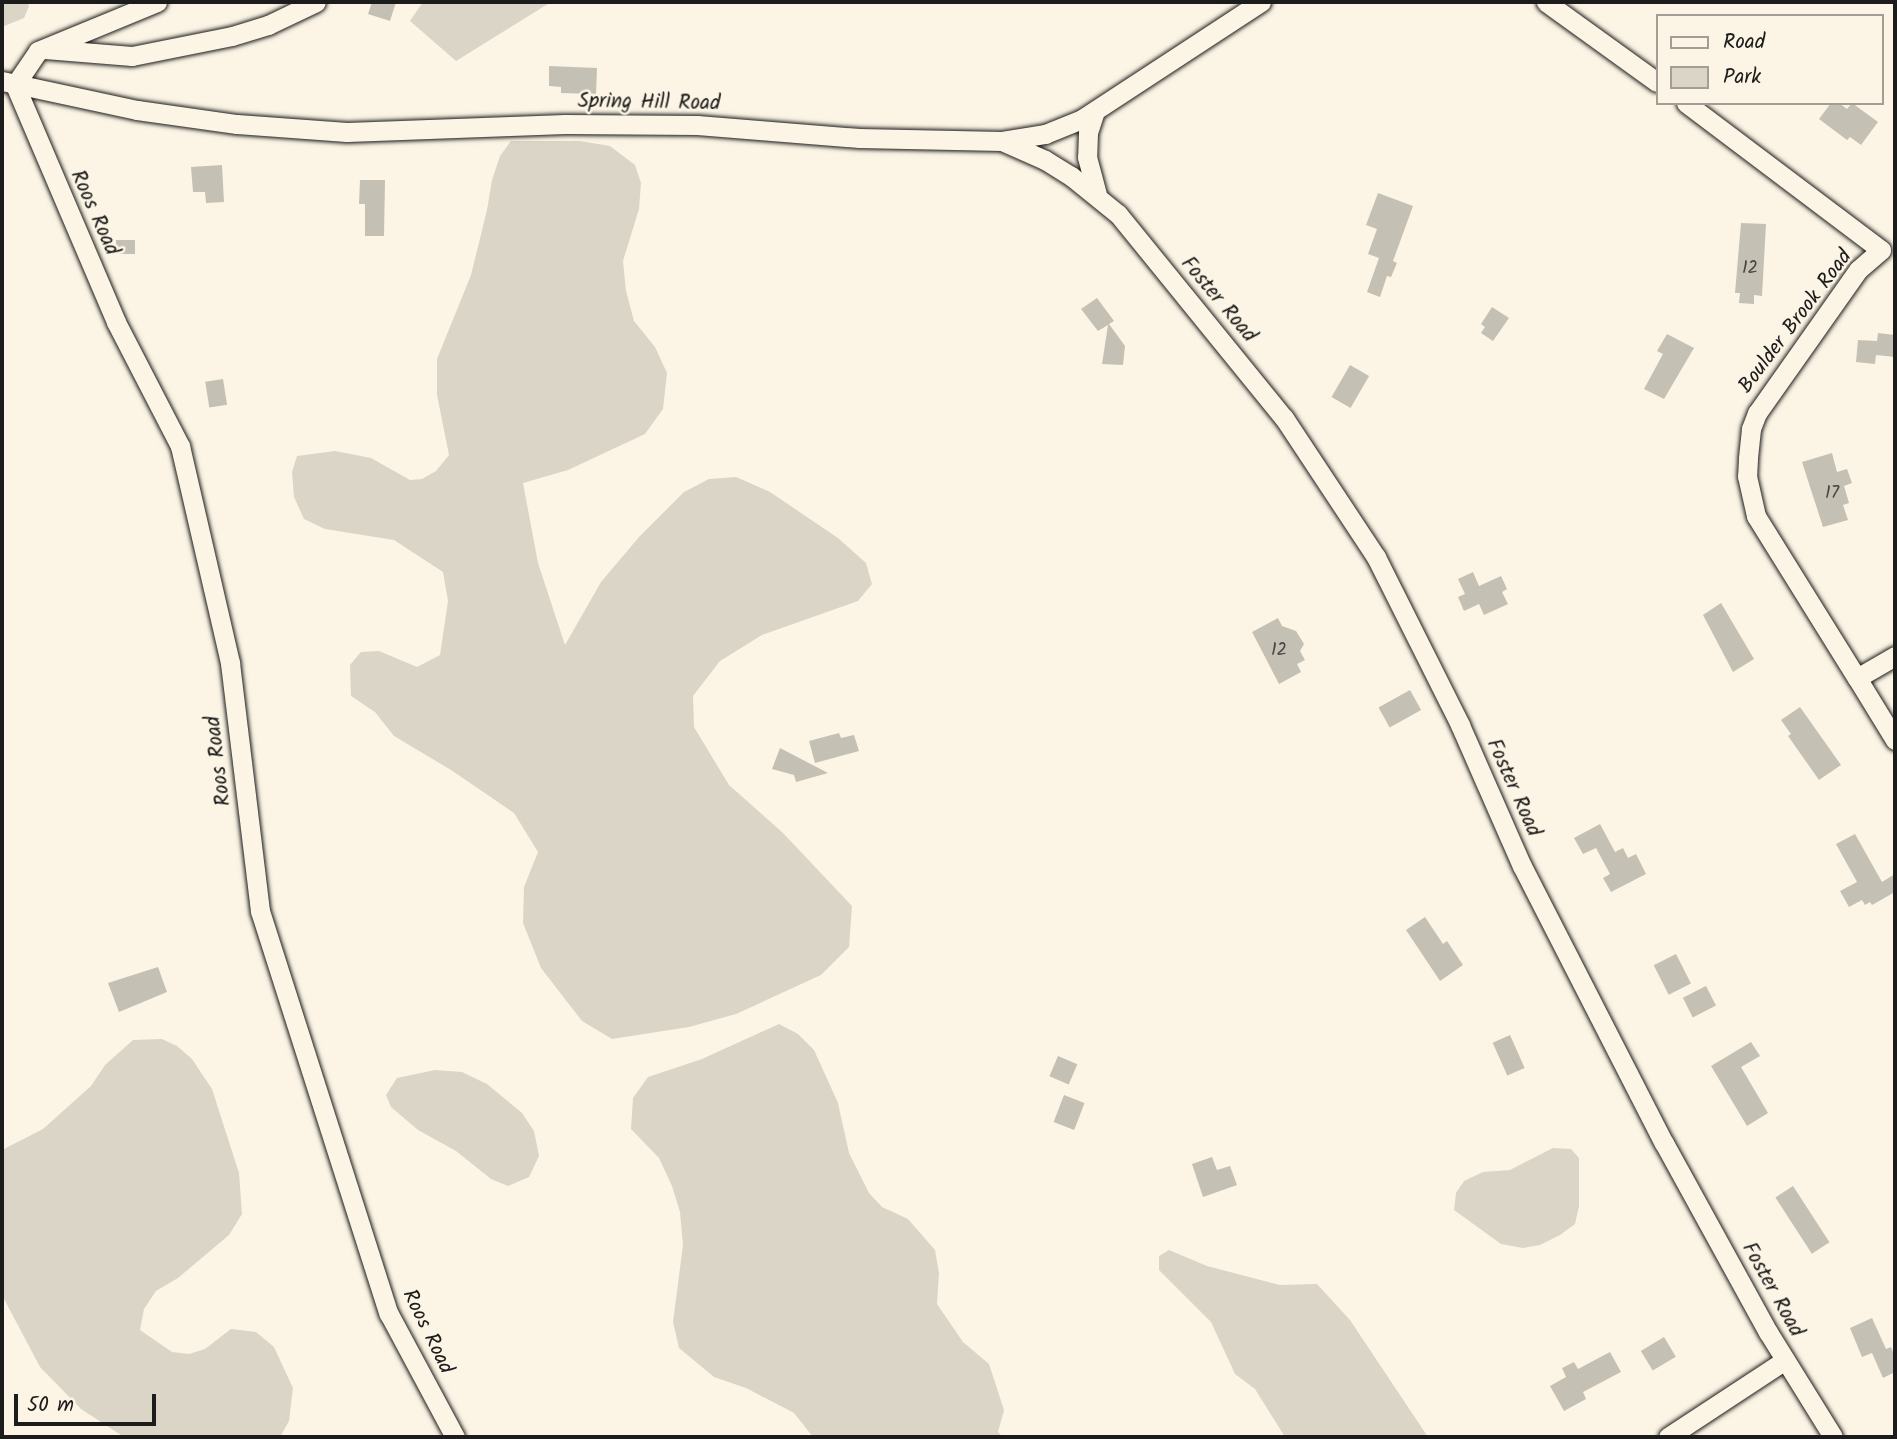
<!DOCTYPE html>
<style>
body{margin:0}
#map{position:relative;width:1897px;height:1439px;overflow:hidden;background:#fcf5e5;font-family:Kalam,sans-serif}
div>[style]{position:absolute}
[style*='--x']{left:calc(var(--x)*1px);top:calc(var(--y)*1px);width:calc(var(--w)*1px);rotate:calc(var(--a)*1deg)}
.green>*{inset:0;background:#dbd5c8}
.building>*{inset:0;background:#c4c0b3;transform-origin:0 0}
.roads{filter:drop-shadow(0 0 2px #1c1c1c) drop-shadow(0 0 2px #1c1c1c)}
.minor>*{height:19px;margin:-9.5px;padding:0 9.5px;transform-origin:9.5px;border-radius:9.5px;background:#fcf5e5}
span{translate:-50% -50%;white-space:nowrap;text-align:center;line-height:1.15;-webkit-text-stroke:5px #fcf5e5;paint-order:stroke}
.number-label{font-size:18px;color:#464542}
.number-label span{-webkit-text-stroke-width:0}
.street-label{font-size:21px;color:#1c1c1c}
.frame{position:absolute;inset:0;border:4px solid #1c1c1c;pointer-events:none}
.legend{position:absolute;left:1656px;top:14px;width:228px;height:91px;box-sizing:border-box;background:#fcf5e5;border:2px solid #a29e95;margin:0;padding:9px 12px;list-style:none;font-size:21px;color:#1c1c1c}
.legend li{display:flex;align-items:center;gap:14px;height:35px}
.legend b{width:35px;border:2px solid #a29e95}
.scale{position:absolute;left:14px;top:1394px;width:142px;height:32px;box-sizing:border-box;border:4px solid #1c1c1c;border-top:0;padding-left:9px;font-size:21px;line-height:24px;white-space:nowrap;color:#1c1c1c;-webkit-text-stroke:5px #fcf5e5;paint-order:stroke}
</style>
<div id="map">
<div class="green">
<div style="clip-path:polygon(2px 2px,27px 2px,29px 6px,24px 18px,2px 27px)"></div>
<div style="clip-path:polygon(423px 2px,551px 2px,456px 61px,410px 21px)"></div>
<div style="clip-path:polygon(511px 141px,580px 141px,610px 146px,635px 165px,641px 183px,639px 209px,623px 261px,626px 291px,634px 321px,655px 347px,667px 373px,663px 409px,645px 434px,568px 470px,523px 483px,538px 563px,565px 645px,601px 582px,639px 537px,684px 492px,709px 479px,736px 477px,770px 492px,838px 538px,866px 563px,872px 584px,858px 601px,762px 635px,720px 661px,693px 696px,694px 727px,729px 785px,783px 833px,852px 906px,849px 947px,821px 975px,736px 1014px,689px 1027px,612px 1039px,582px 1021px,541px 968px,523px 923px,524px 887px,538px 852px,514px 813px,451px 770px,394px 736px,375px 712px,351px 696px,350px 665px,361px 652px,379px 651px,417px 667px,440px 655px,448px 601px,443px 572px,394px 540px,325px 529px,304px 519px,294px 497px,292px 472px,297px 456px,335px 451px,371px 458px,410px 480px,422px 479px,436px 471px,449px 455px,437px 395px,437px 359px,471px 275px,487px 210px,492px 180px,500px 156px)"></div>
<div style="clip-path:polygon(779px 1024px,798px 1034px,814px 1050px,838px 1103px,849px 1153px,869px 1193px,882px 1207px,908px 1219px,935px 1250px,939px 1273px,937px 1304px,963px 1342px,989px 1364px,1004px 1410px,998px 1432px,1003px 1437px,813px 1437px,794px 1413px,746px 1388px,714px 1377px,679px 1348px,673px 1322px,683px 1245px,680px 1212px,672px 1186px,659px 1158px,631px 1129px,633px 1098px,648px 1077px,702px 1059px)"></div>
<div style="clip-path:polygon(162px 1039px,177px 1046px,192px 1059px,212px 1089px,239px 1173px,242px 1214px,229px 1235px,178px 1278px,156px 1291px,144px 1309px,140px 1330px,172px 1352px,189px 1354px,205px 1349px,231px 1329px,256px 1332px,274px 1347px,293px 1388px,289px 1421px,280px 1437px,124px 1437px,81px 1409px,40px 1367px,2px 1295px,2px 1150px,43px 1129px,91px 1086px,105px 1065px,133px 1040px)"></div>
<div style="clip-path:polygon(435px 1070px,462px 1072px,487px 1084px,522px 1113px,534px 1131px,539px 1156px,529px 1177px,508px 1186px,491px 1179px,456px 1151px,418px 1130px,391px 1107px,386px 1095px,397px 1078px)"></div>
<div style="clip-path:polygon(1553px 1148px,1571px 1149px,1579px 1158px,1579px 1206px,1575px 1224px,1560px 1235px,1540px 1245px,1523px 1248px,1501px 1244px,1454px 1210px,1456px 1193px,1464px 1181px,1483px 1172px,1510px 1170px)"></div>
<div style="clip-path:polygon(1169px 1250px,1207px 1266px,1280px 1285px,1317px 1284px,1350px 1320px,1428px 1437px,1285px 1437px,1255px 1389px,1235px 1374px,1211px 1322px,1159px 1270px,1159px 1256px)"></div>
</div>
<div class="building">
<div style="clip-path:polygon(372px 2px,396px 2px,390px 21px,368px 14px)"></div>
<div style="clip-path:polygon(549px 66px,597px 68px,596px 94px,561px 93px,561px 87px,549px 86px)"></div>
<div style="clip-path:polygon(1831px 103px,1839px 103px,1847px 109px,1852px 103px,1878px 122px,1861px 145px,1850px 137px,1847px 140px,1819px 119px)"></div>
<div style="clip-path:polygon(222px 165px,224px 202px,206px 203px,205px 192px,193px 192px,191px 167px)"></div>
<div style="clip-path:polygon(360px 180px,385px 180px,384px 236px,365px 236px,365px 204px,359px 204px)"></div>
<div style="clip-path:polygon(1378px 193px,1413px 206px,1393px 261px,1397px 263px,1391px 277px,1387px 276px,1380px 297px,1367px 292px,1379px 258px,1368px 254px,1377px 229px,1366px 225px)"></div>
<div style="clip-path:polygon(1741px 223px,1766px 224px,1762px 296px,1754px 295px,1754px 304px,1739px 303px,1740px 293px,1735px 293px)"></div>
<div style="left:116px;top:240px;width:19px;height:14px"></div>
<div style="clip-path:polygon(1097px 298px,1114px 321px,1109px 324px,1125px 346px,1123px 365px,1102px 364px,1108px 325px,1098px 331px,1081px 309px)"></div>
<div style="clip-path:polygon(1492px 307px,1509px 318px,1493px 341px,1481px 333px,1485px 327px,1481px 324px)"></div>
<div style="clip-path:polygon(1878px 333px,1895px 335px,1895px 357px,1876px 355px,1875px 364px,1856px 362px,1858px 340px,1877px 341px)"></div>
<div style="clip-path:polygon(1667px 334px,1694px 348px,1664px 399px,1644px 389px,1663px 354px,1657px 351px)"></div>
<div style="left:1350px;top:365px;width:22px;height:37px;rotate:30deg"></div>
<div style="left:223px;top:379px;width:26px;height:18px;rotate:81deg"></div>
<div style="clip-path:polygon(1832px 453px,1837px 472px,1847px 469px,1852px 483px,1844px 486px,1849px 503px,1843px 505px,1848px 520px,1823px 527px,1802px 462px)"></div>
<div style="clip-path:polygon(1473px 572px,1479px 586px,1501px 576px,1507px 589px,1502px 592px,1508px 604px,1484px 615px,1479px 604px,1464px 611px,1458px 597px,1465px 594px,1458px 579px)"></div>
<div style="clip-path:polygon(1721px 603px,1754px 659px,1733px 672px,1703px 615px)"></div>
<div style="clip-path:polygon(1278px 618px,1282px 626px,1296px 631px,1304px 644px,1300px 651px,1305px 660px,1297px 664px,1301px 672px,1279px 684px,1252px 632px)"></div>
<div style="left:1410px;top:690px;width:23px;height:36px;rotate:61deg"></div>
<div style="clip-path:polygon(1800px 707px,1841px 765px,1819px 780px,1788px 736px,1791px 734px,1781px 720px)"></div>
<div style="clip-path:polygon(839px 733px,841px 738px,854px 735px,859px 751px,815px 763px,809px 741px)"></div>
<div style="clip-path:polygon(780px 748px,828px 773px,796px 782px,794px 775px,772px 769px)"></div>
<div style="clip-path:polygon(1600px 824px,1615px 852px,1623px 848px,1628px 858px,1636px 854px,1646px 874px,1611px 892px,1603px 878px,1610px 874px,1596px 848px,1583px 854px,1574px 838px)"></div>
<div style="clip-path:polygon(1855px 834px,1882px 882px,1895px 874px,1895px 892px,1872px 905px,1870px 902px,1865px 905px,1862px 900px,1849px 907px,1840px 891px,1857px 882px,1836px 844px)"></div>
<div style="clip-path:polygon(1425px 917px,1443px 944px,1447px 941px,1463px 965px,1440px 981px,1406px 930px)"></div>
<div style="left:1676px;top:954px;width:33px;height:25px;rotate:63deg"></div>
<div style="clip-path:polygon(158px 967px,167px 992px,119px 1012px,108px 983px)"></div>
<div style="left:1706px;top:986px;width:22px;height:26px;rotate:63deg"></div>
<div style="left:1510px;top:1035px;width:36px;height:19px;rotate:66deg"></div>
<div style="clip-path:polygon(1751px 1042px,1760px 1056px,1741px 1067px,1768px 1113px,1747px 1126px,1711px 1066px)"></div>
<div style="left:1058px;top:1056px;width:21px;height:22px;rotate:23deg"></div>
<div style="left:1064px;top:1095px;width:22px;height:29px;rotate:21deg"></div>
<div style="clip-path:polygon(1212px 1157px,1217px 1170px,1230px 1166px,1237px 1185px,1203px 1197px,1192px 1164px)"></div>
<div style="left:1793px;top:1186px;width:67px;height:21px;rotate:57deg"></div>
<div style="clip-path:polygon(1872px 1318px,1886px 1349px,1891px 1347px,1895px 1357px,1895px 1372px,1883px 1378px,1872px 1353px,1862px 1357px,1850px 1328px)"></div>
<div style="left:1664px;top:1337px;width:23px;height:27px;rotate:59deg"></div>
<div style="clip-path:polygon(1610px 1352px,1621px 1372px,1583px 1392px,1586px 1399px,1564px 1411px,1550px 1386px,1566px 1377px,1562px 1368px,1574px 1362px,1578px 1369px)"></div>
</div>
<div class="roads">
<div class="minor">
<div style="--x:157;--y:2;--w:129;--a:157.6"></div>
<div style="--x:38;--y:51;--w:41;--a:124.1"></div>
<div style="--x:15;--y:85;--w:258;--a:66.9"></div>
<div style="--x:116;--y:322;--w:140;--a:62.7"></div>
<div style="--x:180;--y:446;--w:223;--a:77"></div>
<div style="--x:230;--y:663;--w:250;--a:83.1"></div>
<div style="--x:260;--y:911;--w:423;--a:72.3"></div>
<div style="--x:389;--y:1314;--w:140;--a:61.8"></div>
<div style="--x:1546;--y:2;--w:137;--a:35.8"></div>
<div style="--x:45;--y:49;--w:87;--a:4.6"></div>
<div style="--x:132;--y:56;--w:102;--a:-11.3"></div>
<div style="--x:232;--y:36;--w:38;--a:-17"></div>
<div style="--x:268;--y:25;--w:53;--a:-25.6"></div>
<div style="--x:2;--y:81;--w:138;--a:12.1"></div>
<div style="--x:137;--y:110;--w:101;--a:8"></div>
<div style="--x:237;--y:124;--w:110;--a:4.2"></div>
<div style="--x:347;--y:132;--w:218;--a:-2.1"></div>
<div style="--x:565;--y:124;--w:132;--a:0.4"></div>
<div style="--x:697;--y:125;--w:163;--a:4.6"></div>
<div style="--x:859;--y:138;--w:143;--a:1.2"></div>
<div style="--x:1002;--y:141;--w:44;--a:-9.2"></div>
<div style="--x:1045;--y:134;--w:40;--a:-22"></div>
<div style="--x:1082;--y:119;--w:214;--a:-33.2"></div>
<div style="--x:1686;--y:103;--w:244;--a:37"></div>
<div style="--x:1881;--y:250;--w:30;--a:139"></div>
<div style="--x:1858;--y:270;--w:175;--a:125.2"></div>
<div style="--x:1757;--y:413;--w:17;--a:111"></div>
<div style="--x:1751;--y:429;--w:30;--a:96"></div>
<div style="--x:1748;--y:459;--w:17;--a:93"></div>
<div style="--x:1747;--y:476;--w:41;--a:77.3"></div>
<div style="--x:1756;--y:516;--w:191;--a:58.1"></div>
<div style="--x:1095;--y:111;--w:23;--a:108"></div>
<div style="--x:1088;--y:133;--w:24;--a:92"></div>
<div style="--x:1087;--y:157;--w:38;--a:75"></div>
<div style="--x:1002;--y:141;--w:47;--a:23.8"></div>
<div style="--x:1045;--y:160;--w:31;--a:32"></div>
<div style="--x:1071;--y:176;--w:60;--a:39"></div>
<div style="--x:1118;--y:214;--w:263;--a:50.9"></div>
<div style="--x:1284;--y:418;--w:167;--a:56.5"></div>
<div style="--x:1376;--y:557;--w:188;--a:63.4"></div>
<div style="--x:1460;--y:725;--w:154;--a:66.3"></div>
<div style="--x:1522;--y:866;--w:311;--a:62.9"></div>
<div style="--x:1664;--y:1143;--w:216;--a:61.2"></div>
<div style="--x:1768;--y:1332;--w:123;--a:58.2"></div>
<div style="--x:1895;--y:656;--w:44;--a:149.9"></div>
<div style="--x:1857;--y:678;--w:73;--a:58.5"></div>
<div style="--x:1668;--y:1437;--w:140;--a:-33.3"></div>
</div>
</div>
<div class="number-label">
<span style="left:1750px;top:269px">12</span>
<span style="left:1832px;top:494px">17</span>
<span style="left:1279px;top:651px">12</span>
</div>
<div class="street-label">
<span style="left:649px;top:103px;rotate:1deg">Spring Hill Road</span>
<span style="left:94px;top:213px;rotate:66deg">Roos Road</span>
<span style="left:1218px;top:300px;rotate:50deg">Foster Road</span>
<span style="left:1796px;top:322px;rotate:-53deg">Boulder Brook Road</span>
<span style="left:219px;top:761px;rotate:-97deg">Roos Road</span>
<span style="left:1513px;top:788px;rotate:66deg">Foster Road</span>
<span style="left:1772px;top:1290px;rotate:61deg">Foster Road</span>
<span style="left:427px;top:1332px;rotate:64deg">Roos Road</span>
</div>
<div class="frame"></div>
<ul class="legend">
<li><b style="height:9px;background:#fcf5e5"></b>Road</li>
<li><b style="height:19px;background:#dbd5c8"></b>Park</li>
</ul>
<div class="scale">50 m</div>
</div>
